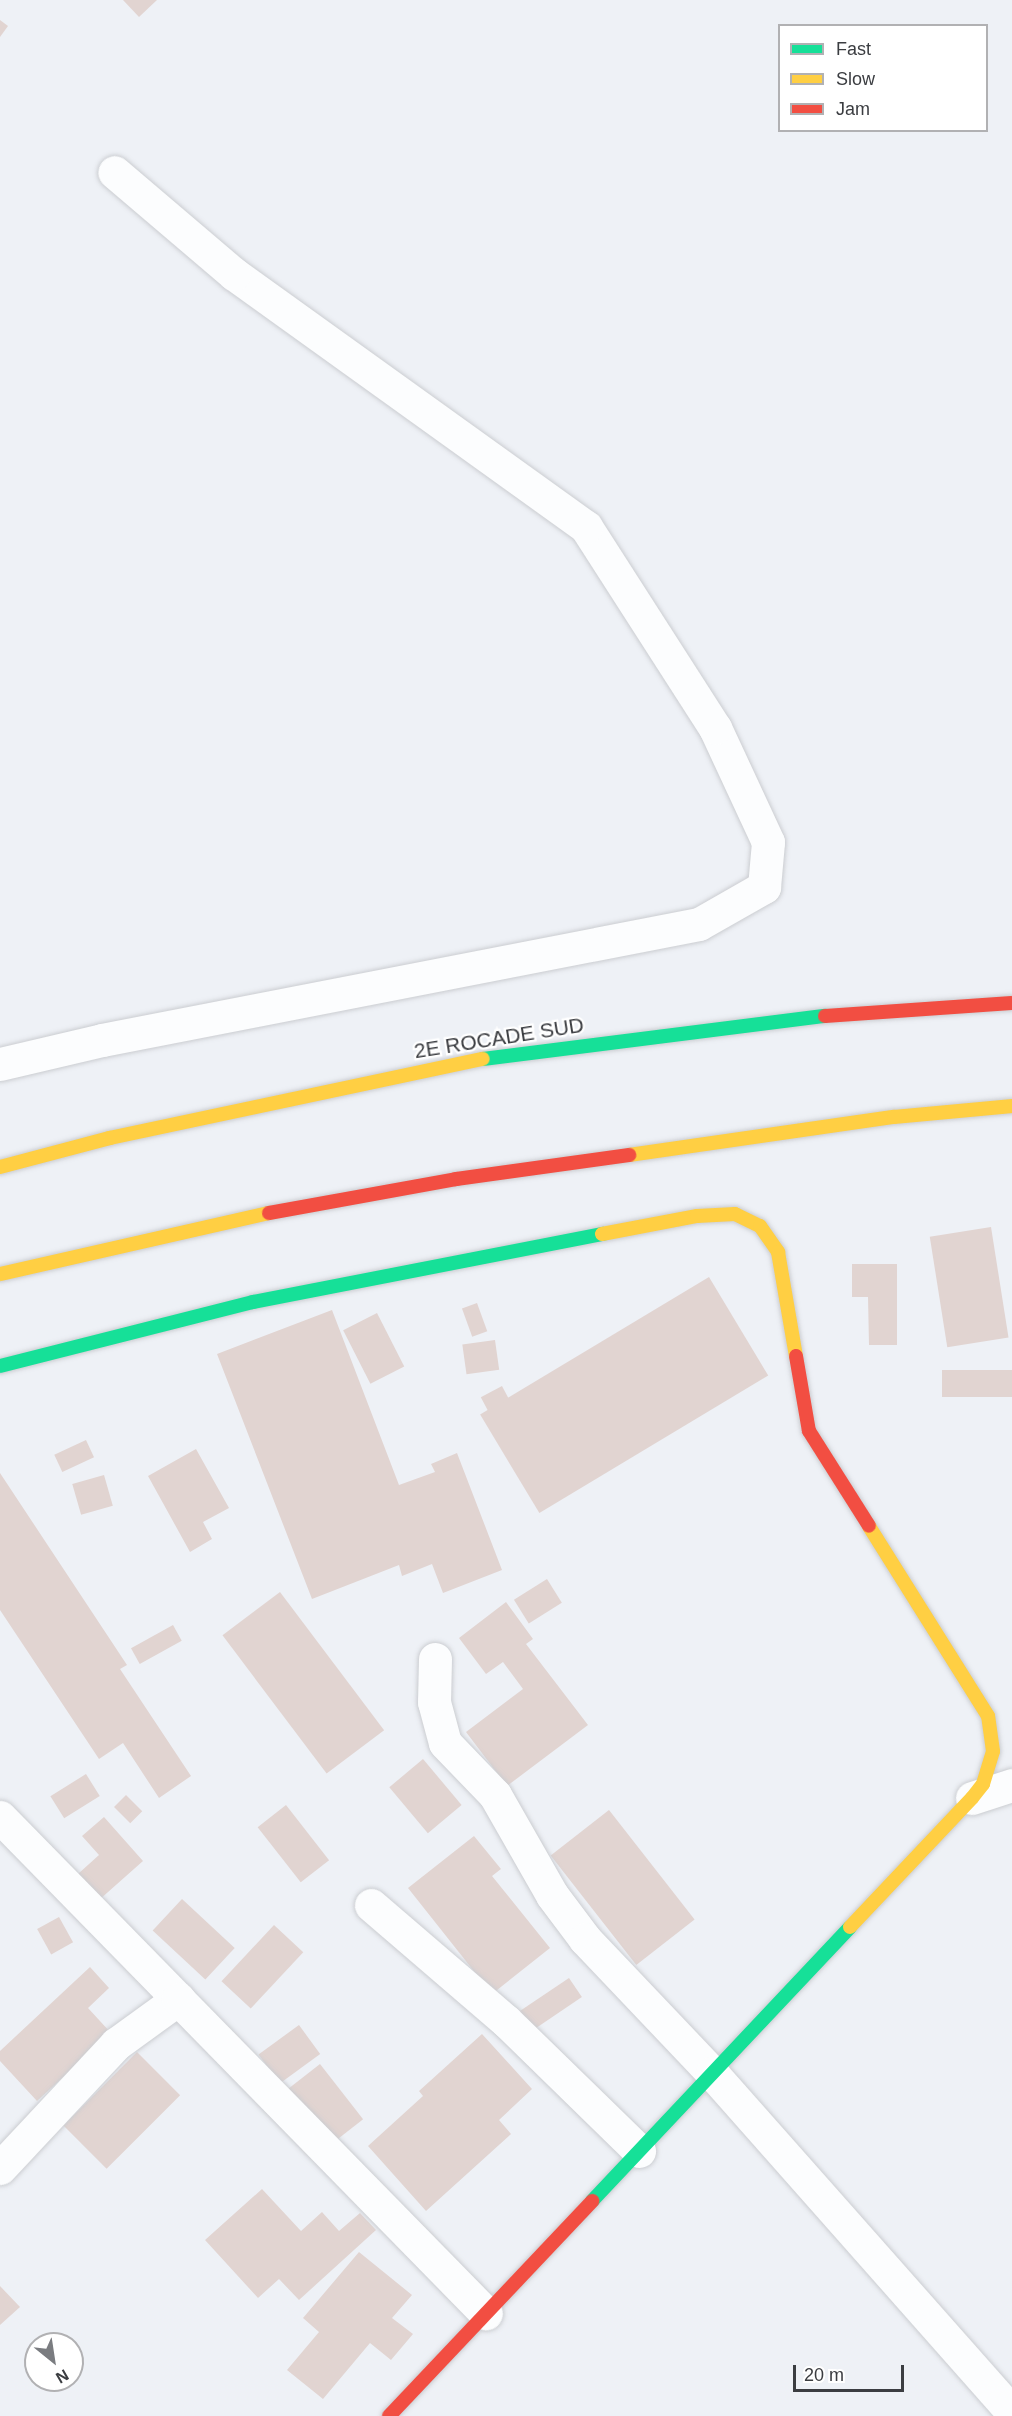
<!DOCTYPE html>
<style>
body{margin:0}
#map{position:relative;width:1012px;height:2416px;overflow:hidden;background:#eef1f6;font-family:Arial,sans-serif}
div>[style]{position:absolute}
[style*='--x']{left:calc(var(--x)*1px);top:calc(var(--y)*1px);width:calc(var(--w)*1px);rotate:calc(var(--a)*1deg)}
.building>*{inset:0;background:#e1d4d1;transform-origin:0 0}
.roads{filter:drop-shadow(0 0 2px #cbcdd1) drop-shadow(0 0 2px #cbcdd1)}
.street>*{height:33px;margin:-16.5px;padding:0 16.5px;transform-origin:16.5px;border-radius:16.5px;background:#fcfdfe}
.fast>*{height:14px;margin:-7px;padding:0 7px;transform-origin:7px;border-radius:7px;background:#16e098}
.slow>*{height:14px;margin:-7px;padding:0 7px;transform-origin:7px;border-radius:7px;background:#ffcf43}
.jam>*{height:14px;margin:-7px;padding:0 7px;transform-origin:7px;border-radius:7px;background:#f24e42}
span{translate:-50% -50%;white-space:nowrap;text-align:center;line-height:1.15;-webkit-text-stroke:4.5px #fff;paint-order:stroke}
.street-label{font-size:21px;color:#3b3d41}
.legend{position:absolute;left:778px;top:24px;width:210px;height:108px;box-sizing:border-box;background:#fff;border:2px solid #b1b1b3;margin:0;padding:8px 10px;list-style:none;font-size:18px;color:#3b3d41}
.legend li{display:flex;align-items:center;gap:12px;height:30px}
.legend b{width:30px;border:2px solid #b1b1b3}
.north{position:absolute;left:24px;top:2332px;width:60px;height:60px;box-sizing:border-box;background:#fff;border:2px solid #b1b1b3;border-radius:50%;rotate:150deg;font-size:16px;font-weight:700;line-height:24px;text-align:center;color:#3b3d41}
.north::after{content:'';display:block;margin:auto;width:21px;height:27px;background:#7a7c80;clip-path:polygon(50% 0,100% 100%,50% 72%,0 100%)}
.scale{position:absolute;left:793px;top:2365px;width:111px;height:27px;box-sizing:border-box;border:3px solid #3b3d41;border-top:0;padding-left:8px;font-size:18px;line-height:21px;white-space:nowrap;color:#3b3d41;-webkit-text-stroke:4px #fff;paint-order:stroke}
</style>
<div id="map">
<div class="building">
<div style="clip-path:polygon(123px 0,157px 0,139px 17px)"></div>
<div style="clip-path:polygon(0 20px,8px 26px,0 37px)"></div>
<div style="left:991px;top:1227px;width:112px;height:62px;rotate:81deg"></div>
<div style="clip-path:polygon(852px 1264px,897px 1264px,897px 1345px,869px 1345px,868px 1297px,852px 1297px)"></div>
<div style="left:709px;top:1277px;width:115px;height:267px;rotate:59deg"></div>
<div style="left:477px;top:1303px;width:30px;height:16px;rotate:70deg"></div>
<div style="clip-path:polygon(332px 1310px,399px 1485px,435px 1472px,431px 1464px,457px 1453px,502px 1570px,443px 1593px,432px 1564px,402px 1576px,399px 1565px,312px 1599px,217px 1354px)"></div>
<div style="left:377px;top:1313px;width:60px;height:38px;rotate:63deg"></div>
<div style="left:495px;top:1340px;width:30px;height:33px;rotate:82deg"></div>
<div style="left:1012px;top:1370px;width:27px;height:70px;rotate:90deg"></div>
<div style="left:502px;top:1386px;width:15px;height:24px;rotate:62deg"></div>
<div style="left:86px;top:1440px;width:19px;height:35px;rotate:65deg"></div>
<div style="clip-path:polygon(196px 1449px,229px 1508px,203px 1522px,212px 1539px,190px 1552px,148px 1476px)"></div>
<div style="clip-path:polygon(0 1473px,127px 1665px,120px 1669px,191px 1776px,159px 1798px,123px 1743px,99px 1759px,0 1610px)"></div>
<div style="left:104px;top:1475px;width:32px;height:33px;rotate:74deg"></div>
<div style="left:547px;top:1579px;width:28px;height:39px;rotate:58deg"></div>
<div style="left:280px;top:1592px;width:173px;height:72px;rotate:53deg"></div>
<div style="clip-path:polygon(506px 1602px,533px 1639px,526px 1644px,588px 1725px,507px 1786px,466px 1732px,523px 1689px,503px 1662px,486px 1674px,459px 1638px)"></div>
<div style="left:173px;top:1625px;width:18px;height:48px;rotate:61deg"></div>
<div style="left:423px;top:1759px;width:60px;height:44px;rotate:50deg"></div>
<div style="left:86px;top:1774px;width:26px;height:42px;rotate:58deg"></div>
<div style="left:126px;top:1795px;width:23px;height:17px;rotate:45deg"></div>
<div style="left:286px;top:1805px;width:70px;height:36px;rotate:52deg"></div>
<div style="left:609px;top:1810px;width:139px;height:74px;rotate:52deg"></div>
<div style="clip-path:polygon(104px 1817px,143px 1861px,90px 1908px,68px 1883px,99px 1855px,82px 1836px)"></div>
<div style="clip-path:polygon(474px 1836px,501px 1869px,492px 1876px,550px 1948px,492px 1994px,408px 1888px)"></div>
<div style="left:182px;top:1899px;width:72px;height:43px;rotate:43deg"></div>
<div style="left:59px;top:1917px;width:29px;height:25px;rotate:61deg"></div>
<div style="left:274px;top:1925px;width:40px;height:77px;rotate:43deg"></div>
<div style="clip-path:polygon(90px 1967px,109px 1988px,88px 2008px,111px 2033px,37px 2101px,0 2061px,0 2051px)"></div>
<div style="left:569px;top:1978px;width:23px;height:61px;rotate:56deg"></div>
<div style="left:299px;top:2025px;width:36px;height:50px;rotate:54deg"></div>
<div style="clip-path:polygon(482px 2034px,532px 2089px,499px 2120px,511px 2134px,426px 2211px,368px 2146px,423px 2096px,419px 2091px)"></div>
<div style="left:137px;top:2052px;width:61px;height:104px;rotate:45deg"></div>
<div style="left:320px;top:2064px;width:70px;height:41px;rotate:52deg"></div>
<div style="clip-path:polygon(262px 2189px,301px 2231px,322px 2212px,339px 2231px,360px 2213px,376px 2230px,299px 2300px,279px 2279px,258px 2298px,205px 2240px)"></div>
<div style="clip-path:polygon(359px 2252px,412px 2295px,392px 2318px,413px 2334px,391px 2360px,370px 2343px,323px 2399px,287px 2370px,319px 2332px,303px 2318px)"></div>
<div style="clip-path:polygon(0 2286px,20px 2307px,0 2325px)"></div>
</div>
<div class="roads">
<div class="street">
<div style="--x:0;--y:1064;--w:105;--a:-13.2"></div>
<div style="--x:102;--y:1040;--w:608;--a:-11"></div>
<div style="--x:699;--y:924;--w:75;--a:-29.6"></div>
<div style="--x:764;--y:887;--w:45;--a:-84.9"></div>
<div style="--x:768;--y:842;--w:126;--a:-114.9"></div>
<div style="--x:715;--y:728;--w:239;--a:-122.7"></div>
<div style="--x:586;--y:527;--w:433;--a:-144.3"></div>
<div style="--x:234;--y:274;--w:157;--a:-139.6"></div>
<div style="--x:435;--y:1659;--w:43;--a:91.3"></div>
<div style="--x:434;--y:1702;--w:42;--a:75"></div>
<div style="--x:445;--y:1743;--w:72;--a:46.1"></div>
<div style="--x:495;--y:1795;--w:115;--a:60.3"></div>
<div style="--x:552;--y:1895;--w:55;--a:53.1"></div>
<div style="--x:585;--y:1939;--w:185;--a:46.5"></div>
<div style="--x:712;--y:2073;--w:453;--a:48.5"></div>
<div style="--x:972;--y:1798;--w:42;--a:-18"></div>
<div style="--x:0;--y:1817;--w:255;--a:45.6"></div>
<div style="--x:371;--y:1905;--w:178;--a:40.7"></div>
<div style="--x:506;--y:2021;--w:186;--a:44.3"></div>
<div style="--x:0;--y:2168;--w:170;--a:-46.9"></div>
<div style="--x:116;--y:2044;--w:77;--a:-36"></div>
<div style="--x:178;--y:1999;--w:440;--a:45.6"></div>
</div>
<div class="fast">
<div style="--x:483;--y:1059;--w:345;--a:-7.2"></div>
<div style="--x:0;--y:1366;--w:261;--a:-14.2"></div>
<div style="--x:253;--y:1302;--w:356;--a:-11"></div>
<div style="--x:592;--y:2201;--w:376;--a:-46.7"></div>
</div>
<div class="slow">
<div style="--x:629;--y:1155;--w:268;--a:-8.2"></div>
<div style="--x:894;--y:1117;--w:119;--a:-5.3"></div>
<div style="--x:0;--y:1167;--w:114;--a:-14.8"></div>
<div style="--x:110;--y:1138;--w:381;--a:-12"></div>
<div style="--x:602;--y:1234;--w:97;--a:-10.7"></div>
<div style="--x:697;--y:1216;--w:38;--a:-3"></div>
<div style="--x:735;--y:1214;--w:28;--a:26"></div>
<div style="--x:760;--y:1226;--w:32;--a:55"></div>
<div style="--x:778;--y:1252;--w:106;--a:80.2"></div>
<div style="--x:0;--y:1274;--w:276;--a:-12.8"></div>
<div style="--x:850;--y:1927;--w:178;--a:-46.6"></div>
<div style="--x:972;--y:1798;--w:18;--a:-52"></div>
<div style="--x:983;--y:1784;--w:34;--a:-73"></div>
<div style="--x:993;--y:1751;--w:35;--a:-98"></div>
<div style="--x:988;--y:1716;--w:224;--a:-122.1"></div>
</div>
<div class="jam">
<div style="--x:825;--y:1016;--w:187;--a:-4"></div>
<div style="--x:269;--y:1213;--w:190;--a:-10.3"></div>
<div style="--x:456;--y:1179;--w:175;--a:-7.9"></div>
<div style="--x:796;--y:1356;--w:76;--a:80.2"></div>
<div style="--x:809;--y:1431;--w:112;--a:57.7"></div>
<div style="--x:389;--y:2416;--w:296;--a:-46.6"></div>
</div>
</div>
<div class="street-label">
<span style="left:499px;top:1038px;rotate:-9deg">2E ROCADE SUD</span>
</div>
<ul class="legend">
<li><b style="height:8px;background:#16e098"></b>Fast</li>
<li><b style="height:8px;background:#ffcf43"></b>Slow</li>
<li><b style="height:8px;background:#f24e42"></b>Jam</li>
</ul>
<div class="north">N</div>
<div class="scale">20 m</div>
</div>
